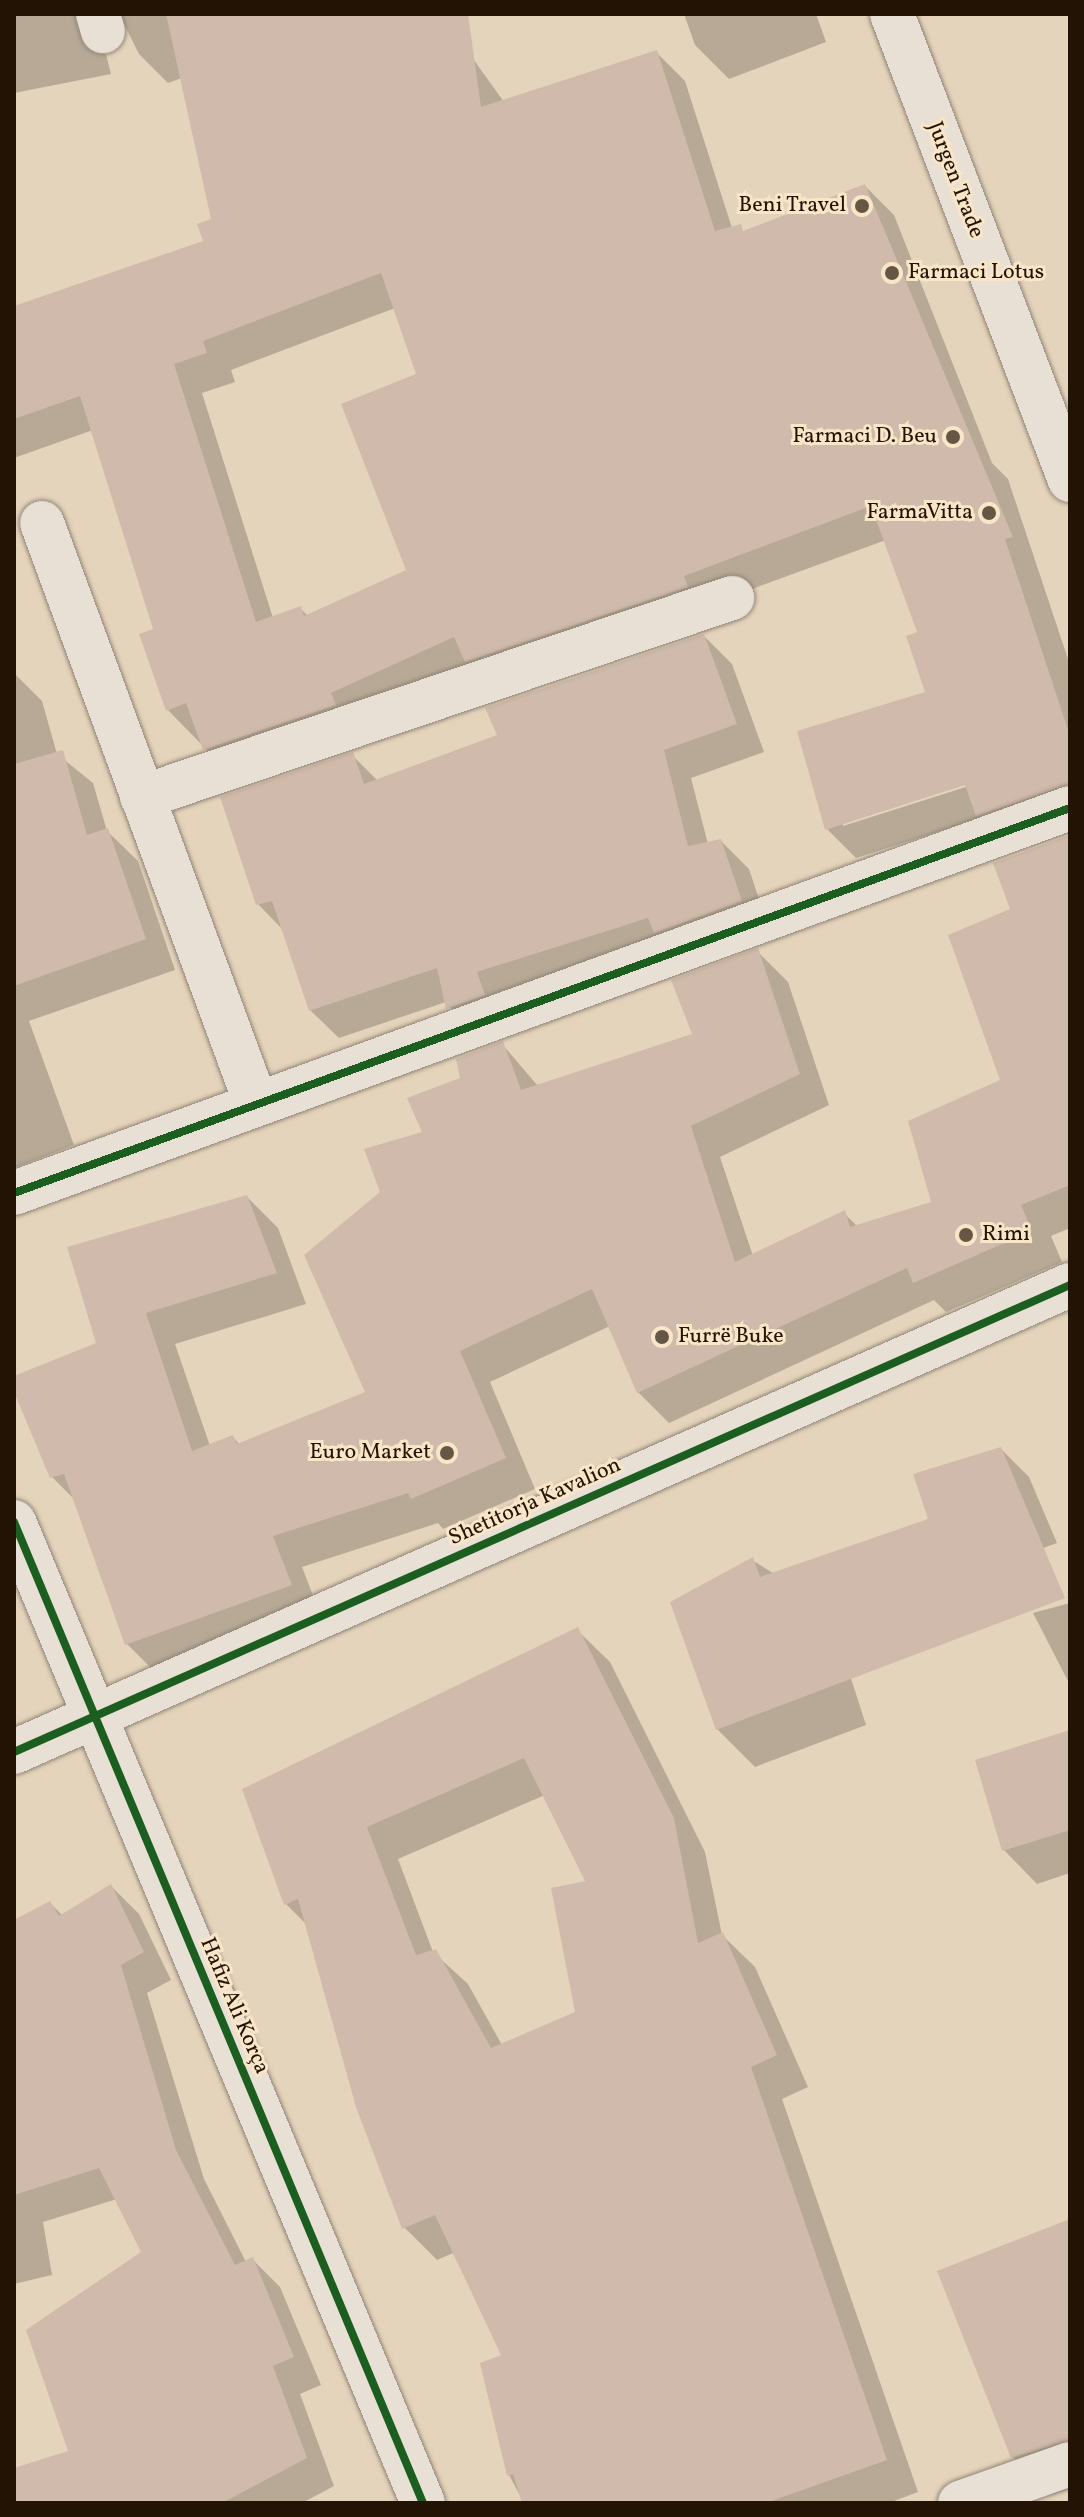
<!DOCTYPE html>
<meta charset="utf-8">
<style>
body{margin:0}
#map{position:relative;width:1084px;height:2517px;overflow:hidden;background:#e5d4bc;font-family:Vollkorn,serif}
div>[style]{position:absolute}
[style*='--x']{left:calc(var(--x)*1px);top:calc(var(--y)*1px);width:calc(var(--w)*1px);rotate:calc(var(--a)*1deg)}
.shadow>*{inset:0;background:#0003}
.building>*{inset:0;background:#d0baab}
.roads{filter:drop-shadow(0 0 2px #908475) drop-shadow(0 0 2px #908475)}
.minor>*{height:44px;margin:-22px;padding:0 22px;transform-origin:22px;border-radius:22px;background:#e8e0d4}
.tertiary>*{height:44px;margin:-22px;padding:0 22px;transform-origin:22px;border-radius:22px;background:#e8e0d4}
.cycleway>*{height:8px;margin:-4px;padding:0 4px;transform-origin:4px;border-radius:4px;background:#1b5e20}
.dots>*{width:22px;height:22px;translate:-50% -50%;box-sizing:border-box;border:4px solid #f9e5c8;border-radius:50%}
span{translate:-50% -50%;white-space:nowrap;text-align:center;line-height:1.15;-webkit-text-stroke:6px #f9e5c8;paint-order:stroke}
.street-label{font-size:22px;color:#221305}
.poi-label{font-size:22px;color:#221305}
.right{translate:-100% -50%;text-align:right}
.left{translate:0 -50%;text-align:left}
.frame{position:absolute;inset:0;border:16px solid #221305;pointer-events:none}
</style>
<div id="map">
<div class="shadow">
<div style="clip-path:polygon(evenodd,14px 14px,441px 14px,504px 102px,656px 52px,685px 81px,732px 228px,746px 232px,865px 186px,894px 215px,992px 463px,1008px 479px,1070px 665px,1070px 822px,981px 818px,856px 858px,827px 829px,927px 694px,920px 633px,886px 540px,234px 778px,168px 710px,156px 630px,93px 430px,14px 458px,14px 308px,206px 242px,213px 220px,182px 78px,168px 83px,139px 54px,121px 18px,102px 39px,111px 74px,14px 93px,14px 14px,395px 308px,419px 375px,409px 571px,308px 616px,300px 608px,273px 618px,202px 393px,235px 382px,231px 370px,395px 308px,14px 14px,974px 780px,975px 784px,843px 826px,843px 822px,974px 780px)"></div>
<div style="clip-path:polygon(684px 14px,816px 14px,826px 42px,729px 79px,695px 45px)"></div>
<div style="clip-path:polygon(704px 636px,732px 664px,764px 752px,691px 778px,708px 844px,721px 841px,749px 869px,769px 929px,475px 1036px,446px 1002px,339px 1038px,310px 1010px,284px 931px,258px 904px,352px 755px,378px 781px,499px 736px)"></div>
<div style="clip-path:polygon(14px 673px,42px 701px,57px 754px,93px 783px,107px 831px,138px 861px,175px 970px,29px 1021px,74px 1145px,14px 1168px)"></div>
<div style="clip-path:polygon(1070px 849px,1070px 1228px,1051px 1236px,1062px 1262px,946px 1312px,934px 1300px,669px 1423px,638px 1392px,610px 1326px,490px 1382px,535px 1489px,443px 1529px,438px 1523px,302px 1567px,321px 1616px,158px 1675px,127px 1644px,76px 1501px,51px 1476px,14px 1378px,98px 1344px,247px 1197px,278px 1228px,306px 1304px,175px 1344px,210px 1446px,233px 1437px,240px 1445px,367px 1393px,383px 1193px,462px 1079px,502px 1044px,538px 1086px,694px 1036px,757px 951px,788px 982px,829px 1105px,720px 1157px,753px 1256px,844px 1213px,858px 1227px,933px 1203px,1002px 1081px,1013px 910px)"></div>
<div style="clip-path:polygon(1001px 1449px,1029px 1477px,1057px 1543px,968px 1575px)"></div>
<div style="clip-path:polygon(752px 1560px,828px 1607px,866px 1725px,755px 1767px,717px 1729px)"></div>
<div style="clip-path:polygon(1070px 1603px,1070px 1685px,1033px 1613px)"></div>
<div style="clip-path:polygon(evenodd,577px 1630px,610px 1662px,705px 1852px,722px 1935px,755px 1967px,808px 2087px,782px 2099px,918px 2492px,889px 2503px,524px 2503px,509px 2475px,504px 2356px,453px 2253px,437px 2260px,404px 2227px,308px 1926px,286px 1904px,245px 1790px,577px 1630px,545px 1795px,588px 1883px,577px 2013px,502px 2045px,468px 1984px,433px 1952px,398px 1859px,545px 1795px)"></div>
<div style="clip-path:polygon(1070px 1732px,1070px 1873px,1037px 1884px,1004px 1850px)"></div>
<div style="clip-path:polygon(111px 1886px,139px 1914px,171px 1980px,147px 1993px,204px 2179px,246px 2262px,252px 2259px,280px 2287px,321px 2385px,300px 2394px,334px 2486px,302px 2503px,14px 2503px,14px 2470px,70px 2452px,143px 2253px,117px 2199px,43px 2222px,52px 2275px,14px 2284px,14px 1922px,50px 1903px,63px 1916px)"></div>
<div style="clip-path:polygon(1070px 2221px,1070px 2489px,1051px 2495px,1013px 2457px)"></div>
</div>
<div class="building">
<div style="clip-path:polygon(evenodd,166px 14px,468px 14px,481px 107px,657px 50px,715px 231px,741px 224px,743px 231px,865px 184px,1013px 537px,1005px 539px,1070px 736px,1070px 784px,976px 816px,965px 785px,825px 830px,797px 731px,925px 692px,906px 636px,917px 632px,871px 506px,684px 576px,688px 587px,465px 662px,454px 637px,331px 693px,336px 705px,203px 750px,186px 703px,166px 711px,139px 634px,153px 629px,80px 396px,14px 419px,14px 306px,203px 241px,197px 224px,211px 219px,166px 14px,381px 273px,416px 374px,341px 404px,406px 570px,304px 616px,301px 606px,256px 622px,174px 364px,207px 353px,203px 341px,381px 273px)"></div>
<div style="clip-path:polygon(704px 634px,737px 724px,664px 750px,688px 846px,721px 839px,742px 901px,654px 933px,648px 918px,477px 972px,485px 995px,446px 1009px,437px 968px,309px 1011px,272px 901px,256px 905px,220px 797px,353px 752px,364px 784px,497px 735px,485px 708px)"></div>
<div style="clip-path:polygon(63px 750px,87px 835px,108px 828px,146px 939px,14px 986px,14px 764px)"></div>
<div style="clip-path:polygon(1070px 835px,1070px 1185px,1021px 1205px,1032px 1231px,913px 1283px,907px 1268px,637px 1393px,592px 1289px,460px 1351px,506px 1458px,411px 1499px,408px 1493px,273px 1536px,292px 1585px,125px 1645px,64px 1474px,50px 1478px,14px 1392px,14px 1376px,96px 1343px,67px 1247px,247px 1195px,277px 1273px,146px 1313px,192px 1451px,233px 1435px,237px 1444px,365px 1392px,304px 1255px,380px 1192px,364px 1149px,422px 1132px,407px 1098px,460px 1078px,456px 1059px,503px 1041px,521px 1090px,692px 1034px,671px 980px,758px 948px,800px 1074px,691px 1126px,735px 1262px,845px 1210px,850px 1227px,931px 1202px,908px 1121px,1000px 1080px,948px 935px,1010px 909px,993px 863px)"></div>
<div style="clip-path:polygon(1001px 1447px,1065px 1598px,716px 1730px,670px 1602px,753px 1557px,760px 1577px,928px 1519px,913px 1474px)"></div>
<div style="clip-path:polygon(evenodd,578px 1627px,674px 1818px,698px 1943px,723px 1932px,777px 2055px,751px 2067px,887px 2460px,766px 2503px,522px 2503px,513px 2474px,507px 2476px,480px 2363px,501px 2355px,435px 2215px,402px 2229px,356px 2107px,298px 1899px,284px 1905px,242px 1789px,578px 1627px,524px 1758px,585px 1881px,551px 1888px,575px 2012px,491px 2048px,436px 1949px,416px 1955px,367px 1827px,524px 1758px)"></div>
<div style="clip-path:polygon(1070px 1730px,1070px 1830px,1002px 1851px,975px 1760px)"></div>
<div style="clip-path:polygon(111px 1884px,144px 1952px,121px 1965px,176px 2150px,235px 2265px,253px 2257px,294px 2357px,273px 2366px,307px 2458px,222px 2503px,14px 2503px,14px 2468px,68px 2451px,26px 2330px,141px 2252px,99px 2168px,14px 2195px,14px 1920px,50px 1901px,59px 1916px)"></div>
<div style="clip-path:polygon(1070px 2219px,1070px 2440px,1011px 2458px,937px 2271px)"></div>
</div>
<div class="roads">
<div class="minor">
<div style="--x:98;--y:14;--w:18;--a:74"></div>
<div style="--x:42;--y:523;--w:616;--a:69.77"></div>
<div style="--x:142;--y:797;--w:623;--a:-18.64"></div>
<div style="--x:14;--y:1193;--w:1124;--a:-20.03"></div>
<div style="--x:14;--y:1522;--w:1063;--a:67.37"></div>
<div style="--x:960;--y:2503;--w:117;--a:-19.5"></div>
</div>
<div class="tertiary">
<div style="--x:892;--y:14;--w:499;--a:69.1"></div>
<div style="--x:14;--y:1752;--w:1155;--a:-23.86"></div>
</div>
</div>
<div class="cycleway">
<div style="--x:14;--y:1193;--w:1124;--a:-20.03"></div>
<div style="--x:14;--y:1522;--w:1063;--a:67.37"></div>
<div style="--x:14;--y:1752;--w:1155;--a:-23.86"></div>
</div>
<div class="dots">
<div style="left:862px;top:206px;background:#665745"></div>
<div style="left:892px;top:273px;background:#665745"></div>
<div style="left:953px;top:437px;background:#665745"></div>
<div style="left:989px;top:513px;background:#665745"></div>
<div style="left:966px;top:1235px;background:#665745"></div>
<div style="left:662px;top:1337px;background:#665745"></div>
<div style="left:447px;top:1453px;background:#665745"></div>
</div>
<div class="street-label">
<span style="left:955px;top:180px;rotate:69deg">Jurgen Trade</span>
<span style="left:535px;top:1502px;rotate:-24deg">Shetitorja Kavalion</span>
<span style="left:234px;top:2006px;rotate:67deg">Hafiz Ali Korça</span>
</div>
<div class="poi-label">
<span class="right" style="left:846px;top:206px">Beni Travel</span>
<span class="left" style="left:908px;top:273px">Farmaci Lotus</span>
<span class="right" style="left:937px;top:437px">Farmaci D. Beu</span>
<span class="right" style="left:973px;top:513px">FarmaVitta</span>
<span class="left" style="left:982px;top:1235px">Rimi</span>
<span class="left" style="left:678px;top:1337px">Furrë Buke</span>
<span class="right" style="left:431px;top:1453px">Euro Market</span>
</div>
<div class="frame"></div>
</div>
